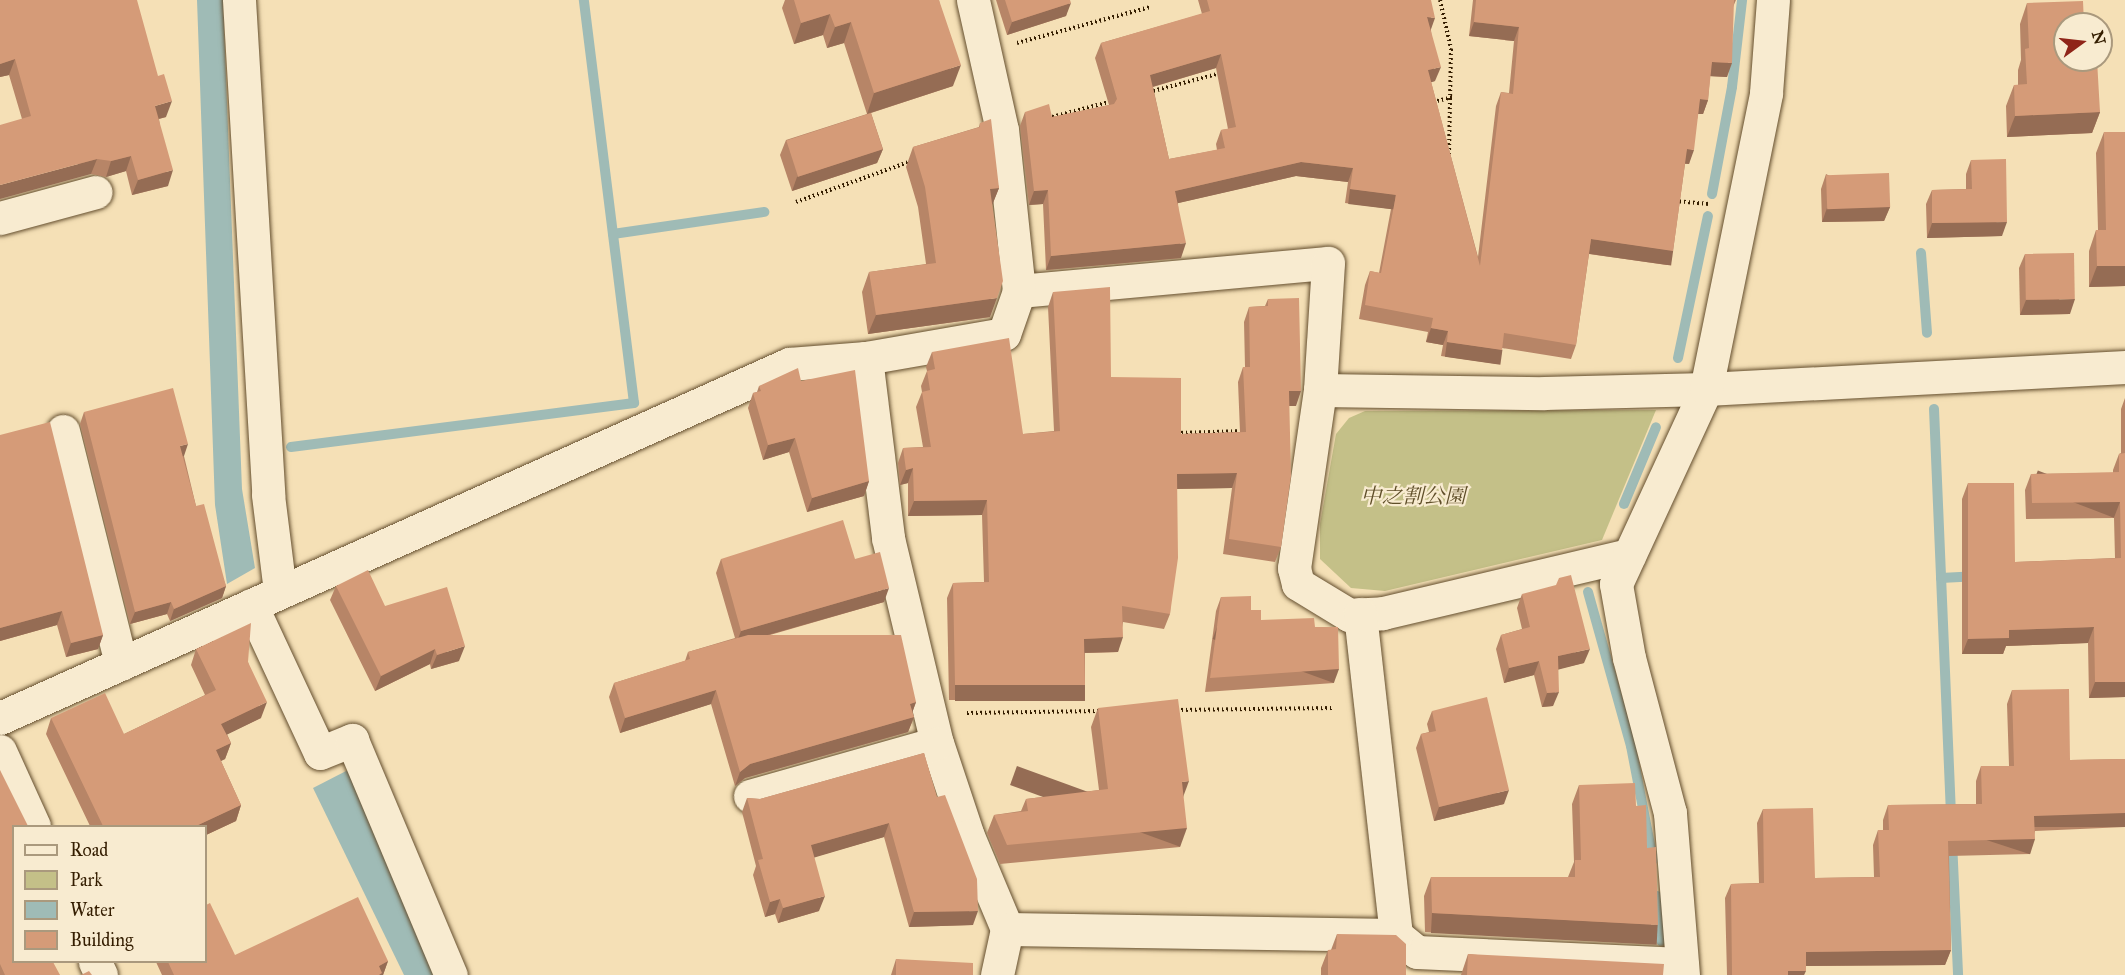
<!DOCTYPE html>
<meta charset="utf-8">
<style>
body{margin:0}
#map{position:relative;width:2125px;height:975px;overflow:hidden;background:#f5e0b6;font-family:"IM FELL Great Primer","Noto Serif JP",serif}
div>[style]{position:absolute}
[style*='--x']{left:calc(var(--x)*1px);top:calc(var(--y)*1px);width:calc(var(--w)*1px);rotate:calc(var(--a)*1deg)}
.green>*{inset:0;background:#c4c088}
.water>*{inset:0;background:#9fbbb6}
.stream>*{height:10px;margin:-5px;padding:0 5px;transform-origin:5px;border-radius:5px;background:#9fbbb6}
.path>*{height:4px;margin-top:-2px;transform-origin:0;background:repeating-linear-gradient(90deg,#341d00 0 1.5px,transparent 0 4.5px)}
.roads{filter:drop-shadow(0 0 2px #644e2e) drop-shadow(0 0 2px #644e2e)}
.minor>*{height:33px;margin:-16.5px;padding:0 16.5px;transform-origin:16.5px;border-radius:16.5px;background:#f8ebd0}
.wall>*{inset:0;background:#b78567}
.shaded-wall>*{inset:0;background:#956c54;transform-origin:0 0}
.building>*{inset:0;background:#d59b78;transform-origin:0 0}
span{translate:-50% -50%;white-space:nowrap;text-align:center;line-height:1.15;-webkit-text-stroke:4.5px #f8ebd0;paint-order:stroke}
.park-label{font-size:21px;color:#5f4e29;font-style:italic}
.legend{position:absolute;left:12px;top:825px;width:195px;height:138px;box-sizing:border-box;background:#f8ebd0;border:2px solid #aa997d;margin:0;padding:8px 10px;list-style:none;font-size:18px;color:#341d00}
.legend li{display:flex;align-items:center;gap:12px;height:30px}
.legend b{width:30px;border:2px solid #aa997d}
.north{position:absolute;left:2053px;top:12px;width:60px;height:60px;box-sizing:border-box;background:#f8ebd0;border:2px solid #aa997d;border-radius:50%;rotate:75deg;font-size:16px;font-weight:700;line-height:24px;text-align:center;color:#341d00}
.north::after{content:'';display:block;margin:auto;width:21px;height:27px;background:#8f2418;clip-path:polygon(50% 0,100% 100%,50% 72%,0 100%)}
</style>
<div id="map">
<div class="green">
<div style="clip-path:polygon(1656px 410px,1602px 540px,1385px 591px,1351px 588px,1320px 559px,1320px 524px,1336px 434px,1349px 418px,1365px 411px)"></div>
</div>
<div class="water">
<div style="clip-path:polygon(197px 0,223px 0,242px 489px,255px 568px,227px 584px,215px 505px)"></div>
<div style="clip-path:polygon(348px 770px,437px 975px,404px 975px,313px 788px)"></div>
</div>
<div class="stream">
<div style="--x:1712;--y:194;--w:109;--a:-79.4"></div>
<div style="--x:1732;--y:87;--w:88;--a:-83.4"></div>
<div style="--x:613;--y:234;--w:153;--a:-8.3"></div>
<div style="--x:1921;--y:253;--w:80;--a:85.7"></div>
<div style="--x:1678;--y:358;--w:145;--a:-78.1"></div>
<div style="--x:1934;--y:409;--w:408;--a:87.6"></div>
<div style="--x:291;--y:447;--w:346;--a:-7.3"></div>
<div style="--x:634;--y:403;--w:406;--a:-97.1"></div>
<div style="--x:1624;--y:504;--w:83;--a:-67.4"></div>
<div style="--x:1941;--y:578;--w:33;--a:-3"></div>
<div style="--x:1588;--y:592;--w:160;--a:74.4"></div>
<div style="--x:1631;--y:746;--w:116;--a:79.1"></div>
<div style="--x:1952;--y:841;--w:134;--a:87.4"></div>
<div style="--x:1657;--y:896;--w:45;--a:84.9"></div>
</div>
<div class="path">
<div style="--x:1440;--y:0;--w:50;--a:77.3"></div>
<div style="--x:1451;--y:49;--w:106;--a:91.1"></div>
<div style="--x:1017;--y:43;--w:138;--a:-15.1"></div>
<div style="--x:1149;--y:92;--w:74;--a:-14.8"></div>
<div style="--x:1433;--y:102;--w:21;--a:-14"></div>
<div style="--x:1048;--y:118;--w:67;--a:-14.7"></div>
<div style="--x:1675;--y:201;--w:34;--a:5"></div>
<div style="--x:796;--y:202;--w:120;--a:-19.5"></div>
<div style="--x:1177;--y:433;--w:68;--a:-1.7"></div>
<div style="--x:1177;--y:710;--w:157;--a:-0.7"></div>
<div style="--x:967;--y:713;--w:133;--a:-0.9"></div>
</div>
<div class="roads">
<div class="minor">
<div style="--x:239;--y:0;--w:496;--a:86.6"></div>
<div style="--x:268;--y:495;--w:97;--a:82.9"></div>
<div style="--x:0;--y:218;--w:99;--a:-15.2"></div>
<div style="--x:1019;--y:291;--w:310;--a:-5.2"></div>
<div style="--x:1328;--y:263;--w:127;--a:93.6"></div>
<div style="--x:1320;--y:390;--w:224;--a:0.8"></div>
<div style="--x:1544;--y:393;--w:162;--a:-1.4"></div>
<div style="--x:1706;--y:389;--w:420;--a:-3"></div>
<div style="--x:866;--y:358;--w:181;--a:83"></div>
<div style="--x:888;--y:538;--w:211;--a:76.6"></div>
<div style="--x:937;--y:743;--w:98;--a:71.6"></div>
<div style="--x:968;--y:836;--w:101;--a:67.2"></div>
<div style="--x:1007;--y:929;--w:389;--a:0.9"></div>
<div style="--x:1396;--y:935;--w:27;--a:39"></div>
<div style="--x:1417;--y:952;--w:265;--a:2.6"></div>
<div style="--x:1320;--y:390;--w:180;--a:98.3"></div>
<div style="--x:1294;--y:568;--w:16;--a:76"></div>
<div style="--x:1298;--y:584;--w:60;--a:31.3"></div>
<div style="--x:1349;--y:615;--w:34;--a:-3"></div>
<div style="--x:1383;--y:613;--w:253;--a:-13.3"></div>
<div style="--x:63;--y:431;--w:240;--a:76"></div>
<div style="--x:251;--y:605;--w:163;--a:65"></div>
<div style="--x:320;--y:753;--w:35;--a:-22"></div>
<div style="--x:352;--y:740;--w:255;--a:67.2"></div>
<div style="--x:1360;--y:614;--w:323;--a:83.6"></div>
<div style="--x:0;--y:718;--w:865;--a:-24.16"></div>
<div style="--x:789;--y:364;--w:77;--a:-4.5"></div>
<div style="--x:866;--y:358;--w:140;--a:-9.9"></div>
<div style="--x:1004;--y:334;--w:46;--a:-70.8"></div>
<div style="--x:1019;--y:291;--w:162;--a:-96"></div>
<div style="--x:1002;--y:130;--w:133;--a:-102.6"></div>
<div style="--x:0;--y:751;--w:82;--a:65.6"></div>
<div style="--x:750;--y:796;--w:194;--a:-15.8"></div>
<div style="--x:95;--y:962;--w:14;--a:65"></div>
<div style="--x:997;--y:975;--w:47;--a:-77.7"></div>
<div style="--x:1683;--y:975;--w:163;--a:-94.6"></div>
<div style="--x:1670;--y:813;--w:160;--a:-104.8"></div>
<div style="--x:1629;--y:658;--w:75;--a:-100"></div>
<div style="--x:1616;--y:584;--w:215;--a:-65.2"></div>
<div style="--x:1706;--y:389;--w:302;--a:-78.5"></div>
<div style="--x:1766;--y:93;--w:93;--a:-85.7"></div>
</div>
</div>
<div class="wall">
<div style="clip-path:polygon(0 0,166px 117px,159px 119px,168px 186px,132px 195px,126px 171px,106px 177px,91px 174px,22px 119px,9px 75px,0 77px)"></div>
<div style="clip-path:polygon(785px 0,939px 0,953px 86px,871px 113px,883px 149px,877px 163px,792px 191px,780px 155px,786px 140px,867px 114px,844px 43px,827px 48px,823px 35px,794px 44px,782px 8px)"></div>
<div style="clip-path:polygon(996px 0,1070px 0,1066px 16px,1007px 35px)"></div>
<div style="clip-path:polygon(evenodd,1198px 0,1431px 0,1431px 30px,1435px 81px,1431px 82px,1478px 257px,1496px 106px,1501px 92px,1509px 93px,1514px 41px,1469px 36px,1473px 0,1736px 0,1733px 7px,1727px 77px,1710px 76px,1708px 100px,1703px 114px,1698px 114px,1689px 164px,1685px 164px,1673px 251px,1667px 265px,1589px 254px,1576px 345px,1571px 359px,1502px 348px,1497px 364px,1441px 356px,1443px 345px,1426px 342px,1428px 332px,1359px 319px,1365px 285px,1370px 271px,1379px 273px,1391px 209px,1345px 203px,1348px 182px,1296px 176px,1178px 203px,1181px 258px,1046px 270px,1043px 204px,1029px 205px,1020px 126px,1025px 112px,1052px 117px,1109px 105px,1095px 58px,1101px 43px,1202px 14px,1198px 0,1216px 68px,1228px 129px,1221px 130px,1216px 144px,1217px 150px,1169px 159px,1153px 87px,1216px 68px)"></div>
<div style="clip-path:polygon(2027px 3px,2065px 24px,2100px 112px,2092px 133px,2007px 137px,2006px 106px,2014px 85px,2018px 85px,2018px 70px,2021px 60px,2020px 24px)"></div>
<div style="clip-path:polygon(980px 123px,999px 188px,992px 205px,990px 317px,868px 334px,862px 292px,869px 272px,926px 264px,918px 207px,906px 167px,913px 147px,979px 127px)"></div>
<div style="clip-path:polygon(2104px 132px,2125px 286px,2089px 287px,2089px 251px,2096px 230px,2098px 230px,2096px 153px)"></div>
<div style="clip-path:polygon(1971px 160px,2002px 236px,1927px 238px,1926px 204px,1932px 190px,1966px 189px,1966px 174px)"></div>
<div style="clip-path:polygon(1826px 174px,1890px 207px,1884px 221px,1822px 222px,1821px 189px)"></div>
<div style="clip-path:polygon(2025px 254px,2070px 314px,2020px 315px,2019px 268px)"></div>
<div style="clip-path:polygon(1053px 292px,1111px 377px,1181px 434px,1240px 432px,1238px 382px,1243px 367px,1245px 367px,1244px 322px,1249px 307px,1265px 306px,1268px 299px,1296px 406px,1289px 406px,1281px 547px,1275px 562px,1223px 554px,1232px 488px,1177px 489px,1170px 614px,1164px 629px,1123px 622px,1118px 652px,1085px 653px,1085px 685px,1080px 700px,949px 700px,947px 598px,953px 583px,984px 582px,982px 515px,908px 516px,908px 483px,900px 485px,898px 463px,903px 448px,923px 447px,916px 407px,922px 392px,921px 386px,927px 371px,926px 367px,932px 352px,1023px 434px,1054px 431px,1048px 307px)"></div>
<div style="clip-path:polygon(801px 381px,869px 481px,864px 496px,807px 512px,789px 452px,763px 460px,748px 408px,753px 393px,757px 392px,759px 386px)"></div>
<div style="clip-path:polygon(2125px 398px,2125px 697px,2089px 698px,2088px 643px,2006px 646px,2003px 654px,1962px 654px,1962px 499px,1968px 483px,2015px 562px,2115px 558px,2114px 518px,2026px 519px,2025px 490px,2031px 474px,2113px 473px,2113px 470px,2119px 454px,2121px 453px,2121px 409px)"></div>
<div style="clip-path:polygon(84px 412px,184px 456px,196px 506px,226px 586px,222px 598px,170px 621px,167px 614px,130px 624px,80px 424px)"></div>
<div style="clip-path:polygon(0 435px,103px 635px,98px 649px,66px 657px,57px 625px,0 641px)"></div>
<div style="clip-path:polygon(721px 559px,855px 559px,884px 602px,770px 635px,916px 702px,912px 713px,914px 717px,908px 732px,745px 778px,735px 786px,711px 704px,620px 733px,609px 697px,614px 683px,685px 661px,688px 652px,735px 638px,716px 573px)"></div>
<div style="clip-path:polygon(336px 586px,385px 606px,459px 661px,431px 669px,430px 664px,375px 691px,330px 600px)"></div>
<div style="clip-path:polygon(1522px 594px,1584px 663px,1558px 669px,1553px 706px,1542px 707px,1534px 675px,1504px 683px,1496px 649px,1501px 635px,1522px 629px,1517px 608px)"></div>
<div style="clip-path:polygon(1221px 597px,1251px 610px,1261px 620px,1315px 627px,1334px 683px,1205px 692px,1216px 611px)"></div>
<div style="clip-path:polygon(196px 649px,248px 662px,261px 718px,227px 734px,231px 743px,225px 759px,221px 761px,241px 805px,236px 821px,206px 835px,206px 826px,90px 826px,46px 734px,51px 718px,124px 734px,205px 695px,191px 665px)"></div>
<div style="clip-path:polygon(2012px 690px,2070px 760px,2125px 759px,2125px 827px,2035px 831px,2030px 854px,1949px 856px,1951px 950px,1945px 965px,1806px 966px,1804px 975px,1727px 975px,1725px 898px,1731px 884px,1759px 883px,1757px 823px,1763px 809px,1815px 878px,1874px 877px,1873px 845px,1878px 830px,1883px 830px,1883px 820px,1888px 805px,1976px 804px,1976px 781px,1981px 766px,2009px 766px,2007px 704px)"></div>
<div style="clip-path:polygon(1098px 708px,1183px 796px,1180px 847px,1000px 864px,987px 833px,994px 815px,1021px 811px,1026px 799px,1099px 790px,1091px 727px)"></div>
<div style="clip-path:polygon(1432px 711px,1504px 804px,1434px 821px,1416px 748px,1421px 734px,1429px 732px,1427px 724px)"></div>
<div style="clip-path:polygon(924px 753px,973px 925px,909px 927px,884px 837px,814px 857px,819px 911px,778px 923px,775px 914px,765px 917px,753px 875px,756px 866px,742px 812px,747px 798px,760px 799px)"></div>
<div style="clip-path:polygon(0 770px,14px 962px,60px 975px,0 975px)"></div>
<div style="clip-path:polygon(1579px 785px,1636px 806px,1647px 848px,1652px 944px,1425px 932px,1424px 896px,1431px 877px,1568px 877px,1574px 862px,1572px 804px)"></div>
<div style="clip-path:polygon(1337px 934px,1406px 975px,1321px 975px,1321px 968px,1328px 950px,1331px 950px)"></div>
<div style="clip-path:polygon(1468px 954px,1663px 975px,1461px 975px)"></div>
<div style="clip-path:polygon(235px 955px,388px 961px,383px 975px,162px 975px,156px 962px,206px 962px)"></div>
<div style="clip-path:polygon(896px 959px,973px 975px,891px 975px)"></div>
</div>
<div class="shaded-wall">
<div style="clip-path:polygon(1071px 3px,1066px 16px,1007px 35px,1012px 22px)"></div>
<div style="clip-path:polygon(830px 14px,823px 35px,794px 44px,801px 23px)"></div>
<div style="clip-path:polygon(1427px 17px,1435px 18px,1430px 32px)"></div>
<div style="clip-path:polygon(851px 22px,844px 43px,827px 48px,835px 27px)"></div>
<div style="clip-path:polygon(1474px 22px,1519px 27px,1514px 41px,1469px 36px)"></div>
<div style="clip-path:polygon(1221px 54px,1216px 68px,1145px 89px,1150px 75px)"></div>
<div style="clip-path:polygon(15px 59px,9px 75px,0 77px,0 64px)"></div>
<div style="clip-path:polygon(1712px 62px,1732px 63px,1727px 77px,1707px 76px)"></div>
<div style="clip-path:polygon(961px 65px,953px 86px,867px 114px,874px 93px)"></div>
<div style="clip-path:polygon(1441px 67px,1435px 81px,1423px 85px,1428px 70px)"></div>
<div style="clip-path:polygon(1700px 99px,1708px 100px,1703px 114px,1695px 114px)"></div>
<div style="clip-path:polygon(172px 101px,166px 117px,150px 121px,155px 106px)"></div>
<div style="clip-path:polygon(2100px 112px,2092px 133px,2007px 137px,2015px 116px)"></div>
<div style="clip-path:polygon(883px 149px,877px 163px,792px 191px,797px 177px)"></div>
<div style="clip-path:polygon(1687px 149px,1694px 150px,1689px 164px,1682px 163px)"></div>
<div style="clip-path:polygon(131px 156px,126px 171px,106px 177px,111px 161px)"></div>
<div style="clip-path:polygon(97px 159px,91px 174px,0 199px,0 185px)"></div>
<div style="clip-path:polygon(1301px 162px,1353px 168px,1348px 182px,1296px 176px,1170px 205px,1175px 191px)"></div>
<div style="clip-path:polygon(173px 170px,168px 186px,132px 195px,138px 180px)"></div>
<div style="clip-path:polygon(999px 188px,991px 208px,990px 189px)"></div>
<div style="left:1350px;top:189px;width:46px;height:15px;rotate:7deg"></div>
<div style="clip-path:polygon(1048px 190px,1043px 204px,1029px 205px,1034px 191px)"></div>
<div style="clip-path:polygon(1890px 207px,1884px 221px,1822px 222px,1827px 208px)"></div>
<div style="clip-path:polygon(2007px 222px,2002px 236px,1927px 238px,1932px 223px)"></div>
<div style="left:1591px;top:239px;width:83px;height:15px;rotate:8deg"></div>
<div style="clip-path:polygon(1186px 243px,1181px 258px,1046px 270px,1051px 256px)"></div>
<div style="clip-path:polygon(2097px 266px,2125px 266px,2125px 286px,2089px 287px)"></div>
<div style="clip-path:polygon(997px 298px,990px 317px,868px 334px,876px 315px)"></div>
<div style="clip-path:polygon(2075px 299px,2070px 314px,2020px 315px,2026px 300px)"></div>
<div style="clip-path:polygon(1431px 328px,1448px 331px,1443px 345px,1426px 342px)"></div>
<div style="left:1447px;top:342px;width:56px;height:15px;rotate:8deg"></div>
<div style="clip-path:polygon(1289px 391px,1301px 391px,1296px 406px,1284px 406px)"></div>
<div style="clip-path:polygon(795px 438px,789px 452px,763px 460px,768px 445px)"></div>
<div style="clip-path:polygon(188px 444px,184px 456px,176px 458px,180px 446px)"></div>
<div style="clip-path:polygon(913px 468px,908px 483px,900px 485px,906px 470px)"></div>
<div style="clip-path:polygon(1237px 473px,1232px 488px,1171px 489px,1177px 474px)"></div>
<div style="clip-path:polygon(869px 481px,864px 496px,807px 512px,812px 498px)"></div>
<div style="clip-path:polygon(987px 500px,982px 515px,908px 516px,914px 501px)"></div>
<div style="left:2120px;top:502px;width:17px;height:88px;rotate:111deg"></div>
<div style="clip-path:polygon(226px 586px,222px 598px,170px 621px,174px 609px)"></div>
<div style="clip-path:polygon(889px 588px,884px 602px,736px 644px,741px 631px)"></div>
<div style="clip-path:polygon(171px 602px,167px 614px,130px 624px,135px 612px)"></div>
<div style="clip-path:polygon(62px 611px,57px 625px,0 641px,0 628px)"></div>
<div style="clip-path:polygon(2094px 627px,2088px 643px,2006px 646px,2003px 654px,1962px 654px,1968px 639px,2009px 630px)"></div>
<div style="clip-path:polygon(103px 635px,98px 649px,66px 657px,71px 643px)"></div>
<div style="clip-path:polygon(1123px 637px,1118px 652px,1079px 653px,1084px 639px)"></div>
<div style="clip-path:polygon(465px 646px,459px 661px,431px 669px,437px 655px)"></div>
<div style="clip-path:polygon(435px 649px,430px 664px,375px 691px,381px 676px)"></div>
<div style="clip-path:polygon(1590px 649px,1584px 663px,1553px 671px,1558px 656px)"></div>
<div style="clip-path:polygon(1539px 661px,1534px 675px,1504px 683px,1509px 668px)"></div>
<div style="left:1339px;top:669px;width:15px;height:129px;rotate:110deg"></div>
<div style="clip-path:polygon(2095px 682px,2125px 682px,2125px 697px,2089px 698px)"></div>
<div style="left:955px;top:685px;width:130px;height:16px"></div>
<div style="clip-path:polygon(716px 690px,711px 704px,620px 733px,625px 718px)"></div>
<div style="clip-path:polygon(1559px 692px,1553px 706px,1542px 707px,1547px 693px)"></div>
<div style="clip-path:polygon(267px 702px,261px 718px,216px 740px,221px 724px)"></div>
<div style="clip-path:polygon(916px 702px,911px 716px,910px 704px)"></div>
<div style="clip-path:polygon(914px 717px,908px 732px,745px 778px,735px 786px,740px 772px,750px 764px)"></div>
<div style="clip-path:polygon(231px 743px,225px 759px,210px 766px,216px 750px)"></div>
<div style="clip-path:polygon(1189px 781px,1182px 800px,1182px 782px)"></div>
<div style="clip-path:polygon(1509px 790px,1504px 804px,1434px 821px,1439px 807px)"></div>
<div style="clip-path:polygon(241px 805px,236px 821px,206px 835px,206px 826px,196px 826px)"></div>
<div style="left:2125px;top:813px;width:14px;height:91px;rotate:90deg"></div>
<div style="clip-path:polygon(889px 823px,884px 837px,806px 860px,811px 845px)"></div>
<div style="left:1187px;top:828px;width:20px;height:181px;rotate:110deg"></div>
<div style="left:2035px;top:839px;width:16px;height:87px;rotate:108deg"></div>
<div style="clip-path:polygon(825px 896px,819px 911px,778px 923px,783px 908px)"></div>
<div style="clip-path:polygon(780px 899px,775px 914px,765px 917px,770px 902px)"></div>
<div style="clip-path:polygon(978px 911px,973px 925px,909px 927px,914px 912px)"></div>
<div style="left:1432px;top:913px;width:226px;height:20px;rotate:3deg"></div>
<div style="clip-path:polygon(1951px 950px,1945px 965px,1800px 966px,1806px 952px)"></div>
<div style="clip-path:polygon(388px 961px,383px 975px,375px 975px,379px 966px)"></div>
<div style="clip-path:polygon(1788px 971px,1806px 971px,1804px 975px,1787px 975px)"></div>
</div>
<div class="building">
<div style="clip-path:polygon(0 0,137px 0,158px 76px,164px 74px,172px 101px,155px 106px,173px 170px,138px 180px,131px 156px,111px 161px,97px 159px,0 185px,0 125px,31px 116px,15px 59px,0 64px)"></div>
<div style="clip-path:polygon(794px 0,939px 0,961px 65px,874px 93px,851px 22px,835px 27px,830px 14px,801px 23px)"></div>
<div style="clip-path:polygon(1005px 0,1070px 0,1071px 3px,1012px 22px)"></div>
<div style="clip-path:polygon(evenodd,1207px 0,1431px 0,1435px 18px,1427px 17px,1441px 67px,1428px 70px,1480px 266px,1501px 92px,1513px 94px,1519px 27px,1474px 22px,1476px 0,1734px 0,1732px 63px,1712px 62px,1708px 100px,1700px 99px,1694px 150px,1687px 149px,1673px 251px,1591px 239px,1576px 345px,1504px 333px,1502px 350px,1447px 342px,1448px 331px,1431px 328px,1433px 318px,1365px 305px,1370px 271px,1381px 273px,1396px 195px,1350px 189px,1353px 168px,1301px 162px,1175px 191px,1186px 243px,1051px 256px,1048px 190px,1034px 191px,1025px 112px,1049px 104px,1052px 117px,1114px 104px,1117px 99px,1101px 43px,1210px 11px,1207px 0,1221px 54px,1236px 127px,1221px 130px,1225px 148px,1169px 159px,1150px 75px,1221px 54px)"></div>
<div style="clip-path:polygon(2083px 1px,2084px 24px,2065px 24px,2065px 60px,2097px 60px,2100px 112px,2015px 116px,2014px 85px,2027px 84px,2025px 49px,2029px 48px,2027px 3px)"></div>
<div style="left:871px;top:113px;width:38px;height:89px;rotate:72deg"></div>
<div style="clip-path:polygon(991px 119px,999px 188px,990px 189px,1003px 281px,997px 298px,876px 315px,869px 272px,936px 263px,925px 187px,913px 147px,980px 127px,980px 123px)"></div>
<div style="clip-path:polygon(2104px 132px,2125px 132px,2125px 266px,2097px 266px,2096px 230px,2106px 230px)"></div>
<div style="clip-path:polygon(2006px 159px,2007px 222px,1932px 223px,1932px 190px,1972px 189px,1971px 160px)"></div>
<div style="left:1889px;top:173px;width:34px;height:63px;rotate:88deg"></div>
<div style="left:2074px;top:253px;width:46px;height:49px;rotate:89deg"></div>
<div style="clip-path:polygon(1110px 287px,1111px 377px,1181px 378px,1181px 434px,1246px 432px,1243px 367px,1250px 367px,1249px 307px,1268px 306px,1268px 299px,1299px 298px,1301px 391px,1289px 391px,1291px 476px,1281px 547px,1229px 539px,1237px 473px,1177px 474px,1178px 558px,1170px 614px,1122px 606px,1123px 637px,1084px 639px,1085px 685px,955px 685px,953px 583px,989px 582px,987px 500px,914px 501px,913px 468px,906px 470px,903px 448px,931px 447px,922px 392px,930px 390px,927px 371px,935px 369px,932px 352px,1009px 338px,1023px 434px,1060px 431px,1053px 292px)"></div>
<div style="clip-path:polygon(798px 368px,801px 381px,855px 370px,869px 481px,812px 498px,795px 438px,768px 445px,753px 393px,761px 391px,759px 386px)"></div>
<div style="clip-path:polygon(173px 388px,188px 444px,180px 446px,196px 506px,204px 504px,226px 586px,174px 609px,171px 602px,135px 612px,84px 412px)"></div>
<div style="clip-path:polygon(50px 422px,103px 635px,71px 643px,62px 611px,0 628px,0 435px)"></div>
<div style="clip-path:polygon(2125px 453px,2125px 682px,2095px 682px,2094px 627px,2009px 630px,2009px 638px,1968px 639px,1968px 483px,2014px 483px,2015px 562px,2121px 558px,2120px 502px,2032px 503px,2031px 474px,2119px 472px,2119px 454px)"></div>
<div style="clip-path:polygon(843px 520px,855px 559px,880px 552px,889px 588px,741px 631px,721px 559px)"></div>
<div style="clip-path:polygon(368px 570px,385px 606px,447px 587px,465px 646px,437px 655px,435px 649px,381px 676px,336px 586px)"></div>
<div style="clip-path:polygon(1571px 575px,1590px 649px,1558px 656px,1559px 692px,1547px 693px,1539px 661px,1509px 668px,1501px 635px,1530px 627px,1522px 594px,1556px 585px,1559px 578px)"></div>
<div style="clip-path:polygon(1251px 596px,1251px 610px,1261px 610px,1261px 620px,1314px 618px,1315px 627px,1338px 627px,1339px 669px,1210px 678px,1221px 597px)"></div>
<div style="clip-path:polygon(251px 623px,248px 662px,267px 702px,221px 724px,231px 743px,216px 750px,241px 805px,196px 826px,103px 826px,51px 718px,105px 693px,124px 734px,216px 690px,196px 649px)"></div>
<div style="clip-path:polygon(748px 635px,901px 635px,916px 702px,910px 704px,914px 717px,750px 764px,740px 772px,716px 690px,625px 718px,614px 683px,690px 659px,688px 652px)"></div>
<div style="clip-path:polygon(2069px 689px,2070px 760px,2125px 759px,2125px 813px,2034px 816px,2035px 839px,1948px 841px,1951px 950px,1806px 952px,1806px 971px,1788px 971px,1788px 975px,1732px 975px,1731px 884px,1764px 883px,1763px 809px,1813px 808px,1815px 878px,1880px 877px,1878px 830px,1889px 830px,1888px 805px,1982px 804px,1981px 766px,2014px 766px,2012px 690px)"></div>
<div style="clip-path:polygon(1487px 697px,1509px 790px,1439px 807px,1421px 734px,1436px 731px,1432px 711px)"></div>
<div style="clip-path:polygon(1178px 699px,1189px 781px,1182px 782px,1187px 828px,1007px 845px,994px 815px,1028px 811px,1026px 799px,1108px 789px,1098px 708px)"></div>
<div style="clip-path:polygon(924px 753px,937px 797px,945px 795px,977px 879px,978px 911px,914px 912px,889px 823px,811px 845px,825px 896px,783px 908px,780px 899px,770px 902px,758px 860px,763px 859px,747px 798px,760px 799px)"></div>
<div style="clip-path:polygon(0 770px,28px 826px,14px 826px,14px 962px,53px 962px,60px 975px,5px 975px,0 964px)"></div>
<div style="clip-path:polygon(1635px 783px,1636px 806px,1646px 805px,1647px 848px,1656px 847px,1658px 925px,1432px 913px,1431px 877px,1575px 877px,1575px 860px,1581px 860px,1579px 785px)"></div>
<div style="clip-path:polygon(358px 897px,388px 961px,379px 966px,382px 973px,379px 975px,174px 975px,168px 962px,206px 962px,206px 905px,210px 903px,235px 955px)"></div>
<div style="clip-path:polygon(1337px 934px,1396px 935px,1406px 944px,1406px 975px,1328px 975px,1328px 950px,1336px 949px)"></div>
<div style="clip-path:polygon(1468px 954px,1664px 964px,1663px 975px,1467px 975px)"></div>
<div style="clip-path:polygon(896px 959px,973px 963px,973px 975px,896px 975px)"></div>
<div style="clip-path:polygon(89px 971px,92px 975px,81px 975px)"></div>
</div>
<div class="park-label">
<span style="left:1413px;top:496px">中之割公園</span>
</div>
<ul class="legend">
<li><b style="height:8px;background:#f8ebd0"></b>Road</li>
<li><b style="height:16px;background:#c4c088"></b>Park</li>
<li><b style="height:16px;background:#9fbbb6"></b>Water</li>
<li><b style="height:16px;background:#d59b78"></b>Building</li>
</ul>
<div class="north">N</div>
</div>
